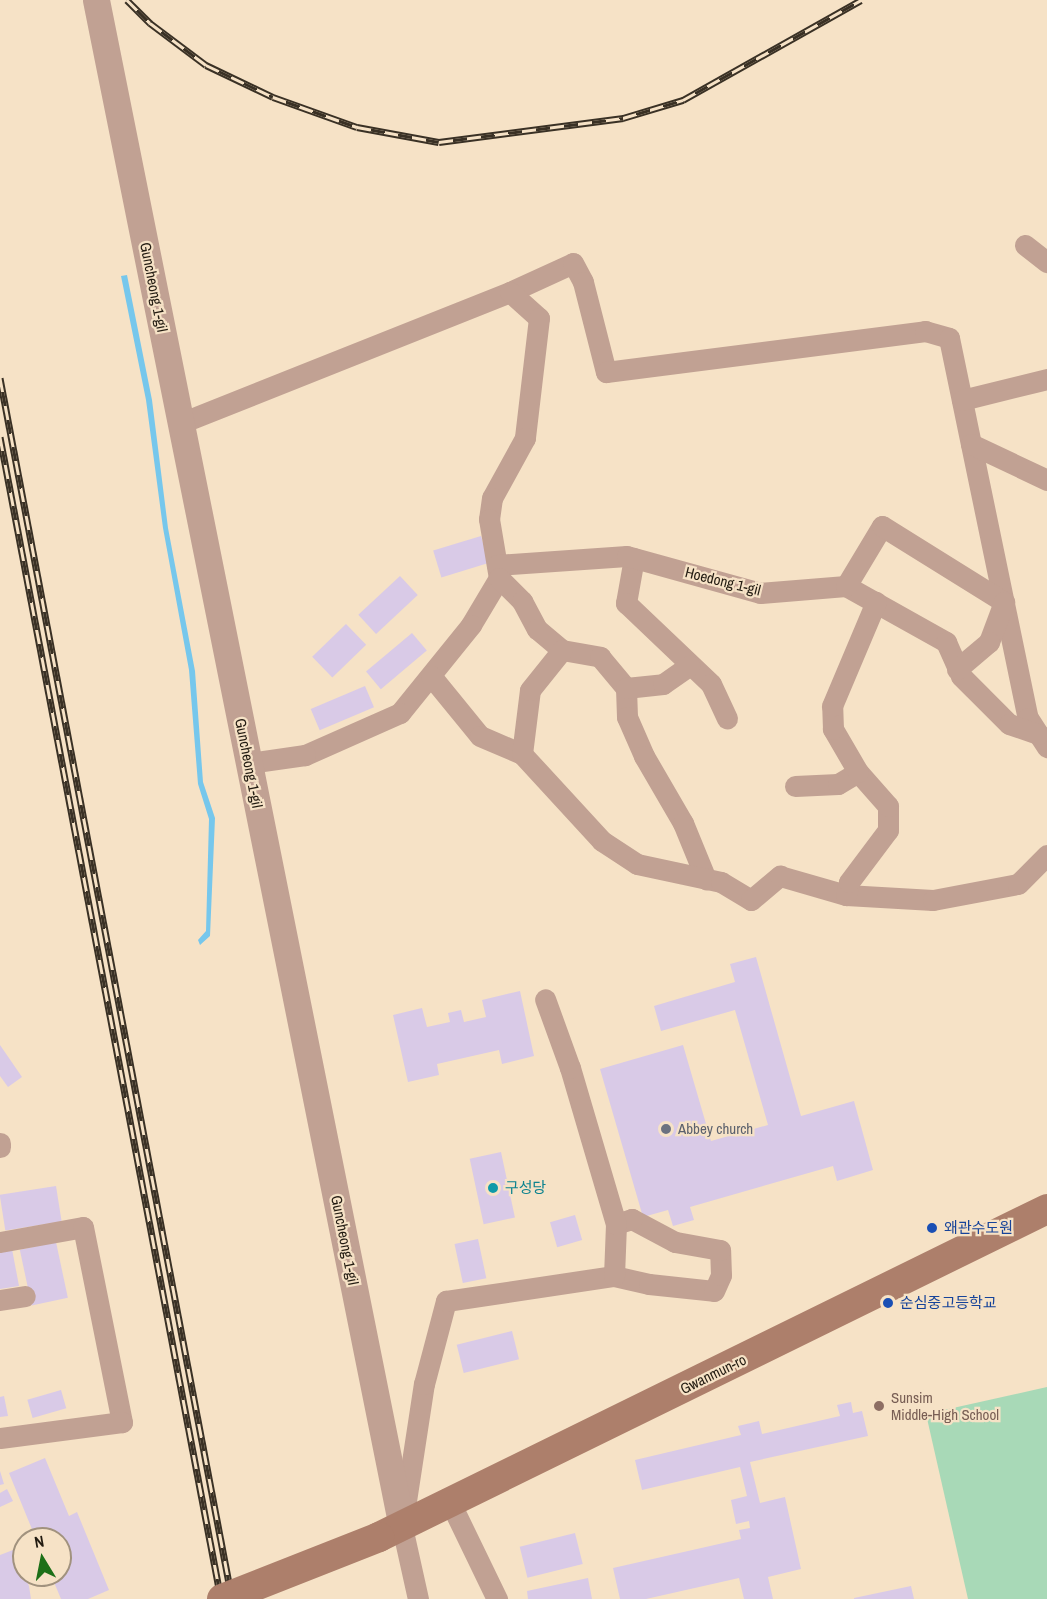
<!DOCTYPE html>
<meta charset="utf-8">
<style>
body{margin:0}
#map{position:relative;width:1047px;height:1599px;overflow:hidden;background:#f6e2c6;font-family:"Archivo Narrow","Noto Sans KR",sans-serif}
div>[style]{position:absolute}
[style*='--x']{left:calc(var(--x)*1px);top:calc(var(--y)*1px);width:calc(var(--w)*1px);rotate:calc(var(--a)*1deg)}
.green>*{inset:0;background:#a8d9b7}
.water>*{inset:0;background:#76c7ec}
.building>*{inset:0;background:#d9cae7;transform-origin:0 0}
.minor>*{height:21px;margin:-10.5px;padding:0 10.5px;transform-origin:10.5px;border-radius:10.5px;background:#c1a193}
.tertiary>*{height:27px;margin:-13.5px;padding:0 13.5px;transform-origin:13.5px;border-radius:13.5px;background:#c1a193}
.secondary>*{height:30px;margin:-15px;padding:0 15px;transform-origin:15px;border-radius:15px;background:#ad7f6b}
.rail>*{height:7px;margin-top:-3.5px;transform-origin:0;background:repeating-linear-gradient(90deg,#f6e2c6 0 14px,#3a3125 0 28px);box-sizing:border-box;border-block:2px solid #3a3125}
.secondary-bridge>*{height:30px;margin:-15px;padding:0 15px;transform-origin:15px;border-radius:15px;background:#ad7f6b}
.dots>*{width:16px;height:16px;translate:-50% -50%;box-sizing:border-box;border:3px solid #f6e2c6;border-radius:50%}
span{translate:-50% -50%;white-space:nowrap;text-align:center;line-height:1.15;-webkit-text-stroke:4.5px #f6e2c6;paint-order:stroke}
.street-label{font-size:15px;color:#221b11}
.worship-label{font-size:15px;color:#5b616d}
.left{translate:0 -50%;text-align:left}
.culture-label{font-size:15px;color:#0d838f}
.transit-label{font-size:15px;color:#164399}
.education-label{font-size:15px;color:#785e54}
.north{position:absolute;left:12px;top:1527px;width:60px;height:60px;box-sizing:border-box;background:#f6e2c6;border:2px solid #a1927e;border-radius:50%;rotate:350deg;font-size:16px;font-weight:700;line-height:24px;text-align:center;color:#221b11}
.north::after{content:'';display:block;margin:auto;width:21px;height:27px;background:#1d7018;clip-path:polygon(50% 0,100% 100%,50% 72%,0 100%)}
</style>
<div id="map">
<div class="green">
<div style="clip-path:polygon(1047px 1387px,1047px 1599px,968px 1599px,926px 1414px)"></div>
</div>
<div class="water">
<div style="clip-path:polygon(127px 275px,152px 400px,168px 528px,195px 671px,203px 782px,215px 818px,210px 936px,200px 945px,198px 940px,206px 931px,209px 819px,198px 784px,189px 670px,163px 528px,146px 400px,121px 276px)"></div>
</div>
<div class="building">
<div style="left:481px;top:536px;width:28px;height:50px;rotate:73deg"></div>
<div style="left:400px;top:576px;width:26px;height:57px;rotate:47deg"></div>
<div style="left:346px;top:624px;width:29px;height:47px;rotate:46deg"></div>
<div style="left:412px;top:633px;width:23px;height:60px;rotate:50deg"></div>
<div style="left:365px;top:686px;width:23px;height:59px;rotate:67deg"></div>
<div style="clip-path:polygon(756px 957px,801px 1116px,854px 1101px,873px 1170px,837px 1181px,833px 1166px,690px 1207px,694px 1220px,673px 1226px,668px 1210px,643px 1217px,600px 1069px,683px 1045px,711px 1141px,768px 1125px,735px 1010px,661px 1031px,654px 1006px,735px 982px,730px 964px)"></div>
<div style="clip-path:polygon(520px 991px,534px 1056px,502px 1064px,499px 1050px,437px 1064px,439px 1075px,408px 1082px,393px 1015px,422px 1008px,427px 1027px,450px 1022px,448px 1013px,461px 1010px,464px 1022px,486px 1017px,482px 1000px)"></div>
<div style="clip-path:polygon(0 1045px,22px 1077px,8px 1087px,0 1076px)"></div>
<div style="left:501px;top:1152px;width:67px;height:32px;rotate:78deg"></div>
<div style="left:56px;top:1186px;width:36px;height:57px;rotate:81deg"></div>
<div style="left:575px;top:1215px;width:26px;height:26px;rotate:74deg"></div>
<div style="left:478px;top:1239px;width:40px;height:24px;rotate:78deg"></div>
<div style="left:56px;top:1242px;width:57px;height:37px;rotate:78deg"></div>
<div style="clip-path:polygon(12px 1249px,19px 1286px,0 1289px,0 1251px)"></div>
<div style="left:512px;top:1331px;width:29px;height:57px;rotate:76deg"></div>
<div style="left:61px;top:1390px;width:19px;height:35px;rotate:74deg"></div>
<div style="clip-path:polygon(4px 1396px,8px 1416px,0 1417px,0 1397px)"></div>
<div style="clip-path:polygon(851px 1402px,853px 1413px,862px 1411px,868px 1436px,750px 1462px,760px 1503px,785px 1497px,801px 1569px,768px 1577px,773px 1599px,744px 1599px,739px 1578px,646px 1599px,620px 1599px,613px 1568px,741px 1539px,739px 1530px,750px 1528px,749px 1521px,736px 1524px,731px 1500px,747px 1496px,740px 1467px,642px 1490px,635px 1460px,741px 1435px,738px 1426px,759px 1421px,762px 1434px,840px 1416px,837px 1405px)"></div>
<div style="clip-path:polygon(45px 1458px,69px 1516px,77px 1512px,109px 1590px,88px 1599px,61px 1599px,51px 1575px,60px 1575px,60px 1539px,36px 1539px,9px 1473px)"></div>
<div style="clip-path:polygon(0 1471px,4px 1484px,0 1485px)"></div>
<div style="clip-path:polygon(7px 1489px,13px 1501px,0 1507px,0 1493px)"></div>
<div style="left:575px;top:1533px;width:32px;height:57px;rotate:76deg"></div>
<div style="clip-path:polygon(13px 1550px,29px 1586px,31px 1599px,0 1599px,0 1555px)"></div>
<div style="clip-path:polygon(588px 1578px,592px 1599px,528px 1599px,527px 1591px)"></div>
<div style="clip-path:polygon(911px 1586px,914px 1599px,854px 1599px,854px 1598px)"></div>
</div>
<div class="minor">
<div style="--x:1025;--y:245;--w:28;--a:38"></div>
<div style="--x:510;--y:292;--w:69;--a:-24.7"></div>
<div style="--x:573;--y:263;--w:21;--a:62"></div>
<div style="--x:583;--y:282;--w:93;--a:75.7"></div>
<div style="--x:606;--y:372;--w:322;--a:-7.3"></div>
<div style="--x:925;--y:331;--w:25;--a:16"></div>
<div style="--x:949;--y:338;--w:388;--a:78.3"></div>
<div style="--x:1028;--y:718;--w:35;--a:57"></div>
<div style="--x:962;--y:400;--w:88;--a:-13.9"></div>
<div style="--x:181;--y:423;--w:354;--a:-21.7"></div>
<div style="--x:510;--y:292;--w:39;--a:42"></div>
<div style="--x:539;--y:318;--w:121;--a:96.7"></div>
<div style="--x:525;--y:438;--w:68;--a:118.8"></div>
<div style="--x:492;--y:498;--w:21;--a:98"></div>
<div style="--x:489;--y:519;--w:60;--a:80.4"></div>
<div style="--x:499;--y:578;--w:55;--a:120.8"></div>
<div style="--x:471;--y:625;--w:113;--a:128.9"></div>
<div style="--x:400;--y:713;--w:104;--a:156.1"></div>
<div style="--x:305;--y:755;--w:57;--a:171.9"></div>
<div style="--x:971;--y:444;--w:84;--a:25.3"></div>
<div style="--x:634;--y:558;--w:46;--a:100.1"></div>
<div style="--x:626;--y:603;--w:117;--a:43.6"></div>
<div style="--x:711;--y:684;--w:38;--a:65"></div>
<div style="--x:497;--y:565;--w:130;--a:-4"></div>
<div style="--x:627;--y:556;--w:138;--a:15.5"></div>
<div style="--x:760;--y:593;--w:86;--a:-4.7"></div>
<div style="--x:846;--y:586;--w:115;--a:29.2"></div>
<div style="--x:946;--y:642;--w:37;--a:66"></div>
<div style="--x:961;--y:676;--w:68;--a:45"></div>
<div style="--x:1009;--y:724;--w:31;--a:19"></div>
<div style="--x:499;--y:578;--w:33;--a:45"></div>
<div style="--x:522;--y:601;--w:32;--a:62"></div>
<div style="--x:537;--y:629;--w:33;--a:40"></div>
<div style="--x:562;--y:650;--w:39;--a:10"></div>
<div style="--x:600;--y:657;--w:40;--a:50"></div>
<div style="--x:626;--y:688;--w:29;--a:88"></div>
<div style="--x:627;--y:717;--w:43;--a:66.4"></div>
<div style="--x:644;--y:756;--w:78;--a:59.8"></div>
<div style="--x:683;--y:823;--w:61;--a:67.7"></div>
<div style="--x:846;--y:586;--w:70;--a:-59"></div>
<div style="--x:882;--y:526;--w:144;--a:31.9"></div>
<div style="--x:1004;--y:602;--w:43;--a:110.6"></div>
<div style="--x:989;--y:642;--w:42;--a:139.8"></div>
<div style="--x:431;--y:676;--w:77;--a:50.8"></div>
<div style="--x:480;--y:736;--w:46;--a:23.2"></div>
<div style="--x:522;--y:754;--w:118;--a:47.4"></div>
<div style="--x:602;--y:841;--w:42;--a:33.3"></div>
<div style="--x:637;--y:864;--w:86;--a:12.1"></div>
<div style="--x:721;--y:882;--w:35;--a:31"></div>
<div style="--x:751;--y:900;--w:38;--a:-40"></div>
<div style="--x:780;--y:876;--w:69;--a:16.1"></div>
<div style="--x:846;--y:895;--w:87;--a:3.3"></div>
<div style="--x:933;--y:900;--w:86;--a:-10.7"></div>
<div style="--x:1018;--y:884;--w:41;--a:-45"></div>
<div style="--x:626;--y:688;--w:37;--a:-6"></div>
<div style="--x:663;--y:684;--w:32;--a:-35"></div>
<div style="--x:522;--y:754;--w:64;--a:-82.9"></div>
<div style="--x:530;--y:690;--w:51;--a:-51.3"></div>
<div style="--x:795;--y:786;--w:43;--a:-2.7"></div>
<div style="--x:838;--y:784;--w:23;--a:-31"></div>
<div style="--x:846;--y:895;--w:13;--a:-77"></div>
<div style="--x:849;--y:882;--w:65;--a:-53.1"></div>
<div style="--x:888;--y:830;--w:24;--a:-90"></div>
<div style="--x:888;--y:806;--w:45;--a:-131.4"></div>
<div style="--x:858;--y:772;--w:50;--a:-120.2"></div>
<div style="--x:833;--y:729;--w:23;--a:-92"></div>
<div style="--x:832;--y:706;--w:113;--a:-67.1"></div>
<div style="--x:0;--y:1143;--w:4;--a:90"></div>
<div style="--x:0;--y:1242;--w:84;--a:-10.2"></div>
<div style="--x:83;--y:1227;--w:199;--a:78.7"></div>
<div style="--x:122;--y:1422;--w:123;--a:172.5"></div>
<div style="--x:614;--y:1276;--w:36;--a:13"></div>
<div style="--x:649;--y:1284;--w:65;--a:6.1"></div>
<div style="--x:714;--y:1291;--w:17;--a:-66"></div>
<div style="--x:721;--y:1275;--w:25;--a:-92"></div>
<div style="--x:720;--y:1250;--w:46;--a:-169.9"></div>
<div style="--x:675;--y:1242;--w:49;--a:-151.9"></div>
<div style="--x:632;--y:1219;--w:17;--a:163"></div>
<div style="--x:0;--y:1300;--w:25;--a:-9"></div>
<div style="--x:451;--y:1504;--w:106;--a:64.2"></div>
<div style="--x:418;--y:1599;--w:74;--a:-102.5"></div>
<div style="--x:402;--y:1527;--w:145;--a:-81.3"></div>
<div style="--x:424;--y:1384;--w:86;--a:-75.2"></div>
<div style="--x:446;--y:1301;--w:170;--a:-8.5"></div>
<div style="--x:614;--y:1276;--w:52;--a:-87.8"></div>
<div style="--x:616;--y:1224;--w:163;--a:-106.4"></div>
<div style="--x:570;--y:1068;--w:73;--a:-109.9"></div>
</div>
<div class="tertiary">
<div style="--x:96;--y:0;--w:1557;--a:78.67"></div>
</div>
<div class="secondary">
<div style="--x:379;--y:1537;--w:744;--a:-26.15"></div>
</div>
<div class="rail">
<div style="--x:127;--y:0;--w:33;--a:45"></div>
<div style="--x:150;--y:23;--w:70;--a:36.9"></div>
<div style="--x:206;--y:65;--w:74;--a:25.5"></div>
<div style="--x:273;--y:97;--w:89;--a:19.7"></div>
<div style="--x:357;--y:127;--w:83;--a:10.4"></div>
<div style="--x:439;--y:142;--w:186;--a:-7.4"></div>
<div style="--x:623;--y:118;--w:63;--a:-16.7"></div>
<div style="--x:683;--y:100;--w:204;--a:-29.3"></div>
<div style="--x:0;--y:378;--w:1243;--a:79.24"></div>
<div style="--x:0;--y:437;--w:1183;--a:79.23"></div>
</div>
<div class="secondary-bridge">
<div style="--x:222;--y:1599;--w:169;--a:-21.5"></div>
</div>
<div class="dots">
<div style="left:666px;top:1129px;background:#6b7280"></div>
<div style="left:493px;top:1188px;background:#0f9aa8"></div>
<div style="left:932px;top:1228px;background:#1a4fb4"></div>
<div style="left:888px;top:1303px;background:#1a4fb4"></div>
<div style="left:879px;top:1406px;background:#8d6e63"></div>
</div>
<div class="street-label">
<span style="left:154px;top:287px;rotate:79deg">Guncheong 1-gil</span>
<span style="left:723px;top:581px;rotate:14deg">Hoedong 1-gil</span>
<span style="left:249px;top:763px;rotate:79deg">Guncheong 1-gil</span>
<span style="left:345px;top:1240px;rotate:79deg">Guncheong 1-gil</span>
<span style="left:713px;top:1374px;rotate:-26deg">Gwanmun-ro</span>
</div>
<div class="worship-label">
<span class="left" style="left:678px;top:1129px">Abbey church</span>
</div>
<div class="culture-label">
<span class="left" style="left:505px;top:1188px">구성당</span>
</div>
<div class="transit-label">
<span class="left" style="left:944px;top:1228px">왜관수도원</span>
<span class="left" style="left:900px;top:1303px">순심중고등학교</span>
</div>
<div class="education-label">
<span class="left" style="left:891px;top:1406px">Sunsim<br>Middle-High School</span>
</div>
<div class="north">N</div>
</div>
